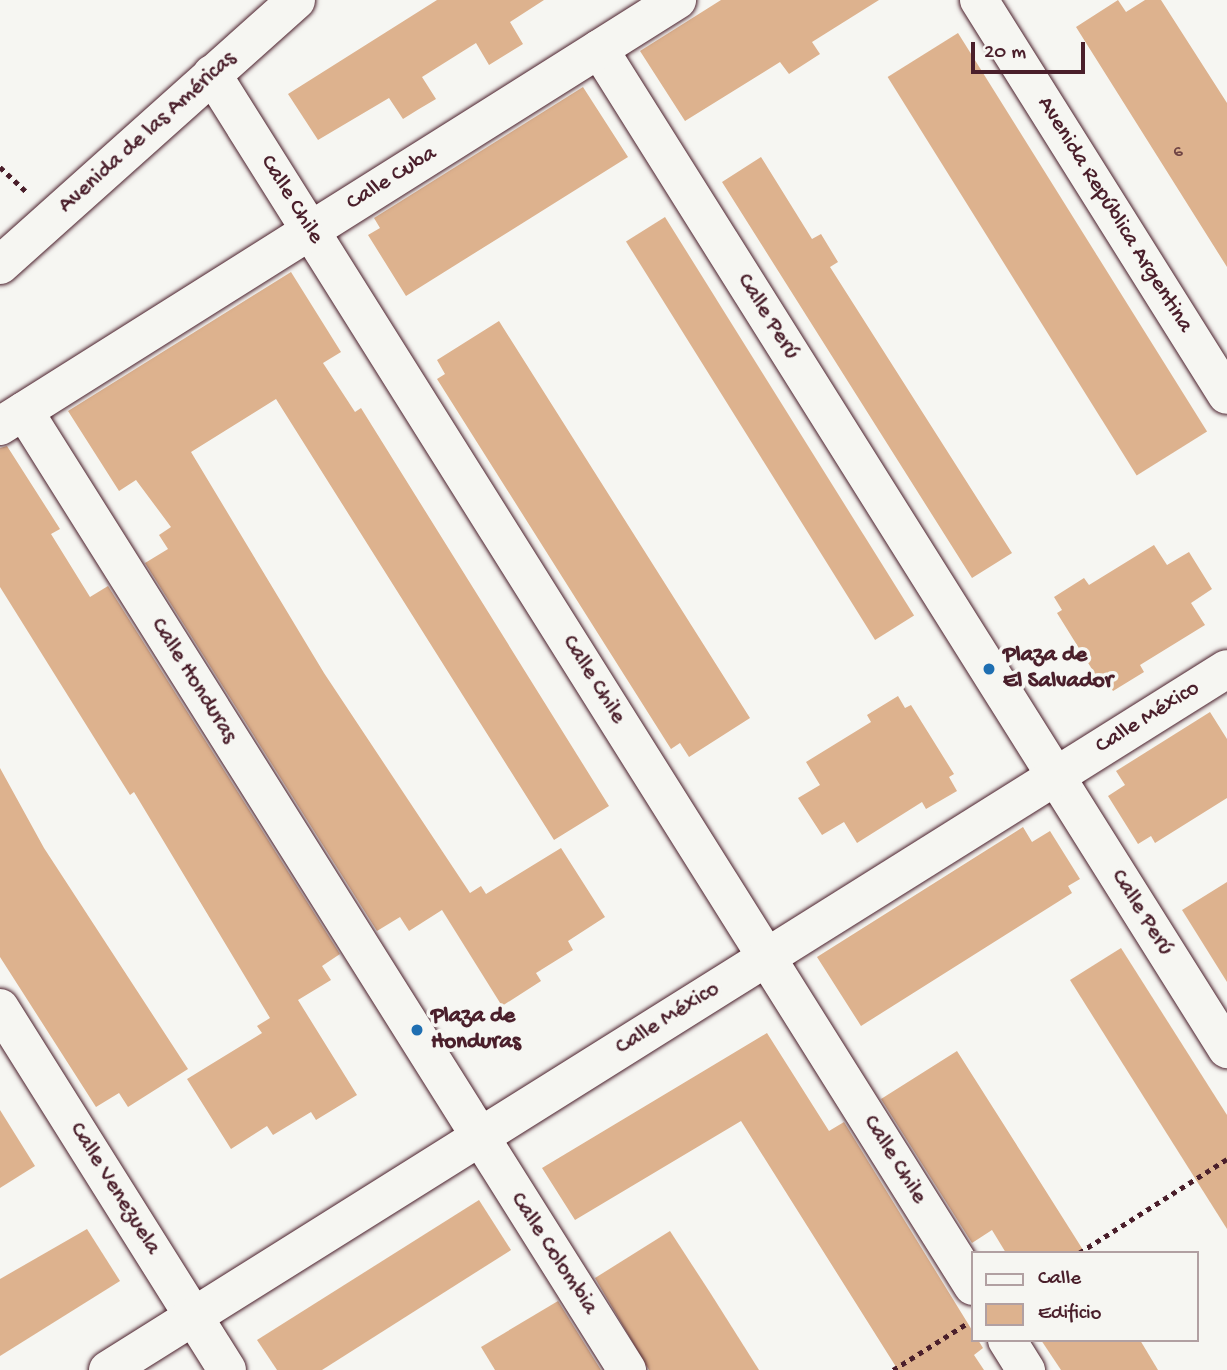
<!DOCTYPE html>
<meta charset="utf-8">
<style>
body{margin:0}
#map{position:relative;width:1227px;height:1370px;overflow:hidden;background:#f6f6f2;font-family:"Gochi Hand",sans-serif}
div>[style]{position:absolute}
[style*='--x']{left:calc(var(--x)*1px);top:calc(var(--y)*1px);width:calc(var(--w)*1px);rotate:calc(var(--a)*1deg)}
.building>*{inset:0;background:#ddb28e;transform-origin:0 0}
.path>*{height:4.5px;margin-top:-2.25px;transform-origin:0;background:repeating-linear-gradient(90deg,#4a1f2b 0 5px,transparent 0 10px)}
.roads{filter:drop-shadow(0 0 2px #4a1f2b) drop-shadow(0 0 2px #4a1f2b)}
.minor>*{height:38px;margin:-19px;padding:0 19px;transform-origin:19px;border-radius:19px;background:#f6f6f2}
.dots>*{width:19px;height:19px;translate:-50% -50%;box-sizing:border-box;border:4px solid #f6f6f2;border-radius:50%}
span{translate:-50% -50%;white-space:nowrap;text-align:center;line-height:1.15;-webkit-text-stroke:7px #f6f6f2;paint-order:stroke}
.number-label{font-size:19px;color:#6f4444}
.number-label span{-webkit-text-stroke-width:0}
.street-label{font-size:23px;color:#4a1f2b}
.poi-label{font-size:23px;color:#4a1f2b;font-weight:700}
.left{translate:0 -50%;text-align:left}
.legend{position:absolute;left:971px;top:1251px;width:228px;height:91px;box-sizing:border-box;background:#f6f6f2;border:2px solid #b1a0a2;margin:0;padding:9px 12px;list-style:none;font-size:21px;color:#4a1f2b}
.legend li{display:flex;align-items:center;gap:14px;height:35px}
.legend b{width:35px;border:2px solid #b1a0a2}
.scale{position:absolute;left:971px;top:42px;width:114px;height:32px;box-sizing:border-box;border:4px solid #4a1f2b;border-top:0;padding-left:9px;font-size:21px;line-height:24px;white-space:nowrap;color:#4a1f2b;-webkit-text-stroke:5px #f6f6f2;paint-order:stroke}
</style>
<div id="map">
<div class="building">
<div style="clip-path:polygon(437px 0,544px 0,510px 22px,523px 44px,489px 65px,476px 43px,422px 77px,436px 99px,419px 109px,403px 119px,389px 98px,318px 140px,288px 94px)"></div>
<div style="clip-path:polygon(721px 0,879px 0,812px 42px,820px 54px,789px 74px,780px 62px,685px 121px,640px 51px)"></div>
<div style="clip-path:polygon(1118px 0,1126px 12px,1145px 0,1161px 0,1227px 103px,1227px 267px,1076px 27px)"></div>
<div style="left:958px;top:33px;width:470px;height:83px;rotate:58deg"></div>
<div style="clip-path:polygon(583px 87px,628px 157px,406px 296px,368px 235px,380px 228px,374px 218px)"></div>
<div style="clip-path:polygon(761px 157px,812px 239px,821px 234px,838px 262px,830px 267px,1012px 553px,972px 578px,722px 182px)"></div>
<div style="left:665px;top:217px;width:470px;height:46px;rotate:58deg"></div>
<div style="clip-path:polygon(291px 272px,341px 352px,323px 363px,355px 412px,361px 408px,609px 806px,554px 840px,276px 399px,191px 452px,324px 673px,470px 893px,481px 886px,486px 894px,561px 848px,605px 917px,568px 941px,573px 950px,536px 973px,541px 981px,502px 1006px,442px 910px,409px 931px,400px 917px,377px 931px,145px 563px,168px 549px,159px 535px,171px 527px,136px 480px,119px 491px,68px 411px)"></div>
<div style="clip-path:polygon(499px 321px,750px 718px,689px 757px,680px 743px,671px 749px,437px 379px,445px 374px,437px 360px)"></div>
<div style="clip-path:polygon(7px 446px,60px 529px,51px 534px,90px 597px,108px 586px,340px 954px,322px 966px,331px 980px,298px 1000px,357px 1095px,316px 1120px,311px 1112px,273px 1135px,267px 1126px,231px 1149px,187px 1079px,262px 1033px,257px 1026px,270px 1018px,134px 792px,130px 795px,0 587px,0 448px)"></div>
<div style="clip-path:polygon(1154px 545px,1167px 565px,1189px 552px,1212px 589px,1191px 603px,1205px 625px,1140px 665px,1144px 672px,1113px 691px,1105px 679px,1100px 682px,1057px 613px,1062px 610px,1054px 597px,1084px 578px,1089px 585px)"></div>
<div style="clip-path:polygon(898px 696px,905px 708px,911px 705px,954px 774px,949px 777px,957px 791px,926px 809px,922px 802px,857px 843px,844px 822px,822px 835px,798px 798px,820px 785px,806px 762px,871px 722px,867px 715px)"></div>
<div style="clip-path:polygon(1210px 712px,1227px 739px,1227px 798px,1155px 843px,1151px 836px,1138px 844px,1108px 796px,1125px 785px,1116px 771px)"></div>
<div style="clip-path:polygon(0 768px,44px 848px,188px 1069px,128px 1107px,119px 1093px,96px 1107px,0 957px)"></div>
<div style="clip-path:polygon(1023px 827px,1032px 842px,1050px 831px,1080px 879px,1068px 886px,1072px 893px,861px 1026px,817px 957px)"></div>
<div style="clip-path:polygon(1227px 882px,1227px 982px,1182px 910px)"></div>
<div style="clip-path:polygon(1121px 948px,1227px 1115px,1227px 1229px,1070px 980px)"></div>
<div style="clip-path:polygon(767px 1033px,829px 1131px,844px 1122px,983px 1348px,974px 1355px,984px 1370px,898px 1370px,741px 1121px,575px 1220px,542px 1168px)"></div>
<div style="clip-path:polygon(957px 1051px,1030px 1166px,1085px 1253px,1006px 1253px,992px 1230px,972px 1243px,881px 1099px)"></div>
<div style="clip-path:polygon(0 1110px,35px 1166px,0 1188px)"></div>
<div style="clip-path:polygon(479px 1200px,511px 1250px,322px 1370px,277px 1370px,257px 1340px)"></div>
<div style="clip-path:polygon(87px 1229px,120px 1281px,0 1356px,0 1279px)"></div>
<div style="clip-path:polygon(670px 1231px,711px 1294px,759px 1370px,649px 1370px,595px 1278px)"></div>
<div style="clip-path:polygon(558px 1301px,601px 1370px,495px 1370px,481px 1347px)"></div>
<div style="clip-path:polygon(1041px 1340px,1140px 1340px,1158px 1370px,1061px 1370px)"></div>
</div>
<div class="path">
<div style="--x:0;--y:167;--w:35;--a:43"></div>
<div style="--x:1079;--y:1253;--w:175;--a:-32.4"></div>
<div style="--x:893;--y:1370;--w:86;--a:-32.2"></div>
</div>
<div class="roads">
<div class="minor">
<div style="--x:979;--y:0;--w:466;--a:57.9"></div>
<div style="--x:599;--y:49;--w:1181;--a:57.87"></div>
<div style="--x:212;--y:74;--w:1431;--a:57.88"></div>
<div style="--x:0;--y:265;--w:397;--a:-41.8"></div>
<div style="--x:24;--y:411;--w:1133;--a:57.84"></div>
<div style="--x:0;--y:426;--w:800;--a:-32.18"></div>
<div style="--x:0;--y:1008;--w:427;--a:57.9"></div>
<div style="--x:1007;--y:1340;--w:36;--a:58"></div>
<div style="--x:108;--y:1370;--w:1320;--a:-32.07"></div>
</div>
</div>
<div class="dots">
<div style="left:989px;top:669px;background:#1f6fb2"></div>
<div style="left:417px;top:1030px;background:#1f6fb2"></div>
</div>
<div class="number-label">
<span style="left:1178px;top:153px">6</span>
</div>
<div class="street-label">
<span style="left:148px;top:133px;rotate:-42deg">Avenida de las Américas</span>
<span style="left:392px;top:179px;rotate:-32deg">Calle Cuba</span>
<span style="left:291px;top:200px;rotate:58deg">Calle Chile</span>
<span style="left:1114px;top:215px;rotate:58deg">Avenida República Argentina</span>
<span style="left:767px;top:317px;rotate:58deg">Calle Perú</span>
<span style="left:593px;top:680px;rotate:58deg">Calle Chile</span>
<span style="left:193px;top:681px;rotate:58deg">Calle Honduras</span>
<span style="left:1148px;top:718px;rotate:-32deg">Calle México</span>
<span style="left:1141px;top:913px;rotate:58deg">Calle Perú</span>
<span style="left:668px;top:1019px;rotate:-32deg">Calle México</span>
<span style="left:894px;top:1160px;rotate:58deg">Calle Chile</span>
<span style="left:114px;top:1189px;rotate:58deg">Calle Venezuela</span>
<span style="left:553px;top:1254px;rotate:57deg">Calle Colombia</span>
</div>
<div class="poi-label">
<span class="left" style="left:1003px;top:669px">Plaza de<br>El Salvador</span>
<span class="left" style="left:431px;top:1030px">Plaza de<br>Honduras</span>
</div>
<ul class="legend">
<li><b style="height:9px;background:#f6f6f2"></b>Calle</li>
<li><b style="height:19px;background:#ddb28e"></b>Edificio</li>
</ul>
<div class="scale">20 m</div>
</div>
